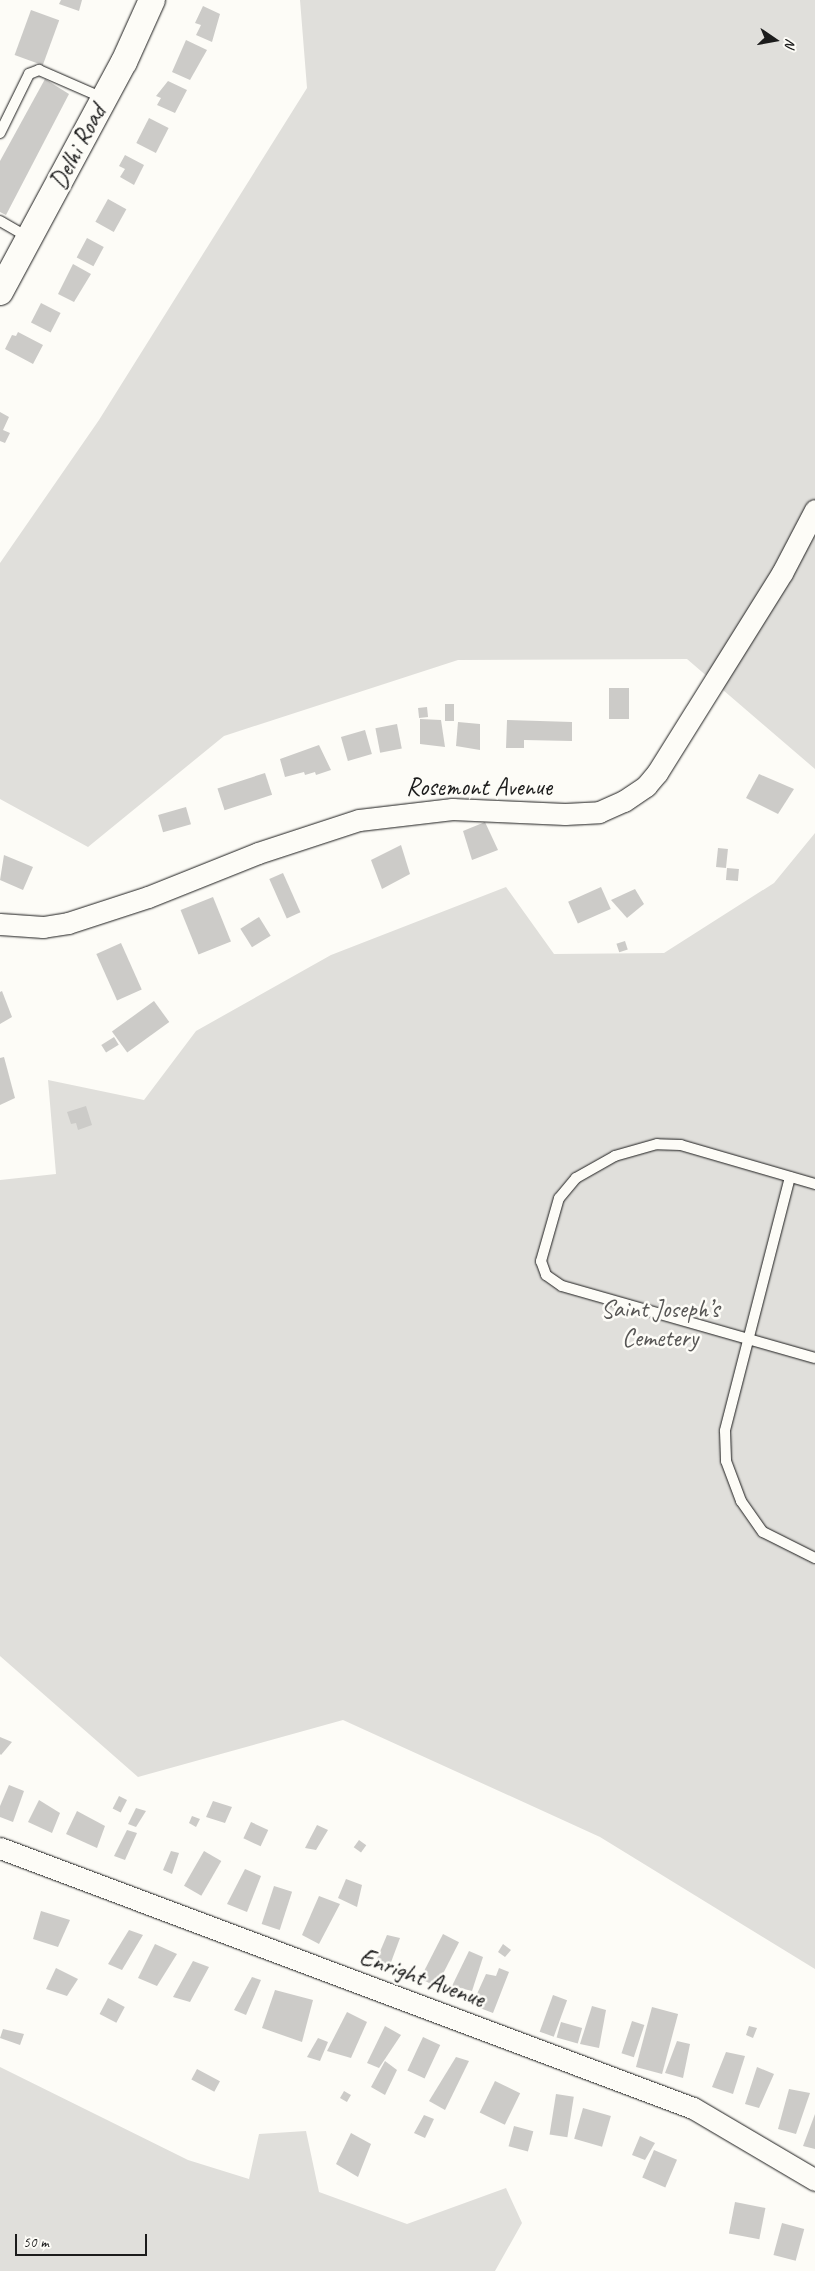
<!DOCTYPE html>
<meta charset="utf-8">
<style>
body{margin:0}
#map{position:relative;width:815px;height:2271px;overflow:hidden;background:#fdfcf7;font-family:Caveat,sans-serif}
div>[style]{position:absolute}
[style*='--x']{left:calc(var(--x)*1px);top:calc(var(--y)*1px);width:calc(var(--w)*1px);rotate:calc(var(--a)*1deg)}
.green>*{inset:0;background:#e0dfdb}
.building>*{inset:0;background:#cccbc8;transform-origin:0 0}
.roads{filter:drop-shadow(0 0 1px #1c1c1c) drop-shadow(0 0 1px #1c1c1c)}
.service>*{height:10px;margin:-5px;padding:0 5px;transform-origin:5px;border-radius:5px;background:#fdfcf7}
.minor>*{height:21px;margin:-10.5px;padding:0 10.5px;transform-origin:10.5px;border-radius:10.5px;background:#fdfcf7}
.tertiary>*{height:26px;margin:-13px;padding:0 13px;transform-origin:13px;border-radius:13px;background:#fdfcf7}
span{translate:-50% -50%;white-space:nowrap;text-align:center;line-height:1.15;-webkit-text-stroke:5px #fdfcf7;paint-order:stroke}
.street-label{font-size:25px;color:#1c1c1c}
.park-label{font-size:25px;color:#575655}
.north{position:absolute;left:750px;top:15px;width:50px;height:50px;-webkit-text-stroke:4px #fdfcf7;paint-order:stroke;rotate:102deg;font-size:14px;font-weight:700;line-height:20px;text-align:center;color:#1c1c1c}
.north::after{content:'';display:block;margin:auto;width:18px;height:22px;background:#1c1c1c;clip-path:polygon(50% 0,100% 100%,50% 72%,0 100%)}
.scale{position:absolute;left:15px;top:2234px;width:132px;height:22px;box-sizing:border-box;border:2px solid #1c1c1c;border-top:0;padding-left:6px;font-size:15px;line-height:18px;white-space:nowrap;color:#1c1c1c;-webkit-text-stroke:4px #fdfcf7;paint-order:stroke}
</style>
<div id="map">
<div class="green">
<div style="clip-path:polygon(300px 0,815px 0,815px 769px,687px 659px,458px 660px,224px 736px,88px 847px,0 799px,0 563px,99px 420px,307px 88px)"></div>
<div style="clip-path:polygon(815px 833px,815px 1969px,600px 1837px,343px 1720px,138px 1777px,0 1656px,0 1180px,56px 1174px,48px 1080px,144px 1100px,196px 1031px,331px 955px,506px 887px,554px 954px,664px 953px,774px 883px)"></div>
<div style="clip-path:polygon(0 2067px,188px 2160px,249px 2179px,259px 2134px,306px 2131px,319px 2192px,407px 2224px,506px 2188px,522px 2223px,495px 2271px,0 2271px)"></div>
</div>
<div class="building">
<div style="clip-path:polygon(61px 0,82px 0,79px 11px,59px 4px)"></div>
<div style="clip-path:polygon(203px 6px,220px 14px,212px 42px,196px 35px,201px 25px,195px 23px)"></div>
<div style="left:31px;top:10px;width:30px;height:48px;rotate:20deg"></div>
<div style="clip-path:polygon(186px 40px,207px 50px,190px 80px,172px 72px)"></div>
<div style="clip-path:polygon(45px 79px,69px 94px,6px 215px,0 212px,0 161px)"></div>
<div style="clip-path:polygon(168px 81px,187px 90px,175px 113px,157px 105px,161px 98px,156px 96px)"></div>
<div style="left:149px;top:118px;width:22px;height:28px;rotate:27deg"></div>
<div style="clip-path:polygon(125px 155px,144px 165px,134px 185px,120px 177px,125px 169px,119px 166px)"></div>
<div style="left:108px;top:199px;width:21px;height:26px;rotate:29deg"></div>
<div style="left:87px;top:238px;width:19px;height:22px;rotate:28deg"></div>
<div style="clip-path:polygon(73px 264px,91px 274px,74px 302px,58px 294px)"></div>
<div style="left:41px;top:303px;width:22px;height:22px;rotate:27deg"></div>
<div style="clip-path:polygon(18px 332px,43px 345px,33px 364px,5px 349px,12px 335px,16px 336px)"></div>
<div style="clip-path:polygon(0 412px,9px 417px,3px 430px,10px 433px,5px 443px,0 441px)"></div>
<div style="left:609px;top:688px;width:20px;height:31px"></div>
<div style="left:445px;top:704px;width:9px;height:17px"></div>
<div style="left:427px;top:707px;width:10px;height:9px;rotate:84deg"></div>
<div style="clip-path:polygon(420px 719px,441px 720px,445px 747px,420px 744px)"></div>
<div style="clip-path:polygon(507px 720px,572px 722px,572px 741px,524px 740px,524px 748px,506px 748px)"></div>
<div style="clip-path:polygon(458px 722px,480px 724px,480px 750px,456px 746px)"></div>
<div style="left:397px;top:724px;width:25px;height:22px;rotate:79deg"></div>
<div style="left:365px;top:730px;width:25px;height:25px;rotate:74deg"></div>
<div style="clip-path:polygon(319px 745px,331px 770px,316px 775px,315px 772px,305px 775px,304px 772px,285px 777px,280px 759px)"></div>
<div style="left:265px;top:773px;width:23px;height:50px;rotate:72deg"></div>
<div style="clip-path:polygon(759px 774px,794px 789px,778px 814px,746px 798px)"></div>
<div style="left:186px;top:807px;width:18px;height:29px;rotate:74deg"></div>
<div style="clip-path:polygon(485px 822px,498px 850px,472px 860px,463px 831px)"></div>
<div style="clip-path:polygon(401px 845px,410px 874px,382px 889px,371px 860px)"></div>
<div style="left:718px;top:848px;width:10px;height:19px;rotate:6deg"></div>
<div style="clip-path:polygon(4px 855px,33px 867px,23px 890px,0 880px)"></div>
<div style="left:727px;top:868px;width:12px;height:12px;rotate:5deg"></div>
<div style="left:283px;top:873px;width:43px;height:15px;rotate:66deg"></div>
<div style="left:601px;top:887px;width:24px;height:36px;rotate:66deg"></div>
<div style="clip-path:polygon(635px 889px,644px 904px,627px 918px,611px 900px)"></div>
<div style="left:213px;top:897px;width:48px;height:35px;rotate:68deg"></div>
<div style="left:259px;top:917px;width:22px;height:22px;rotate:58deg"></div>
<div style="left:625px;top:941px;width:9px;height:9px;rotate:72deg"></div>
<div style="left:121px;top:943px;width:51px;height:27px;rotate:66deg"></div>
<div style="clip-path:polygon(2px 991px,12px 1017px,0 1024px,0 992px)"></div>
<div style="left:154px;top:1001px;width:26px;height:52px;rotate:54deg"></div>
<div style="left:114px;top:1037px;width:9px;height:15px;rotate:58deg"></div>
<div style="clip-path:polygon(4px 1057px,15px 1098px,0 1105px,0 1058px)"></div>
<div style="clip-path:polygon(86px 1106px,92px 1125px,78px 1130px,76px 1123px,71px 1124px,67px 1112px)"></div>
<div style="clip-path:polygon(0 1737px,12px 1742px,1px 1755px,0 1754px)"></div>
<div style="clip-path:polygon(9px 1785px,24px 1791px,13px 1822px,0 1817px,0 1806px)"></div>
<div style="left:119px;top:1796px;width:9px;height:14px;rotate:27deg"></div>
<div style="clip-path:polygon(39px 1800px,60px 1813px,52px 1833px,28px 1822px)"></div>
<div style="clip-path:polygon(213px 1801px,232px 1807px,225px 1823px,206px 1817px)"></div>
<div style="clip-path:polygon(136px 1808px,146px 1811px,136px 1827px,128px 1824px)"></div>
<div style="clip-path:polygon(77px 1811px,105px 1826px,97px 1848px,66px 1834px)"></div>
<div style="clip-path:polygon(192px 1816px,200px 1819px,196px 1827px,189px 1823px)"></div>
<div style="left:251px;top:1822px;width:19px;height:18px;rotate:25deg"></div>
<div style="clip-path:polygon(317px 1825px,328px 1830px,316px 1850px,305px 1848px)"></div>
<div style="clip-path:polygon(127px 1830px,137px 1833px,125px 1860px,114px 1856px)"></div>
<div style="left:359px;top:1840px;width:9px;height:9px;rotate:36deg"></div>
<div style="clip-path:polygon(171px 1851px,179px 1853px,172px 1874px,163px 1870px)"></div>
<div style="left:204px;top:1851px;width:20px;height:40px;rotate:30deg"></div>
<div style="clip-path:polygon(245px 1869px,261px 1876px,247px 1912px,227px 1904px)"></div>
<div style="clip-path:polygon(346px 1879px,362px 1885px,357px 1907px,338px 1898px)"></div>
<div style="left:274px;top:1886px;width:19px;height:40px;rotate:18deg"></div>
<div style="clip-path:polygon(319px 1896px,340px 1904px,319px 1944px,302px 1935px)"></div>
<div style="clip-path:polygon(41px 1911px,70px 1920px,58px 1947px,33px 1939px)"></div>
<div style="clip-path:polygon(129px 1930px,143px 1935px,122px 1970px,108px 1964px)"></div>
<div style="left:443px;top:1934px;width:18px;height:50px;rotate:27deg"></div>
<div style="clip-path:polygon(387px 1935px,400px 1938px,390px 1965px,376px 1961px)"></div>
<div style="clip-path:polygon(155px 1944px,177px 1954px,157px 1986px,138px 1978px)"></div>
<div style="clip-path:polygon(503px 1944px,511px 1950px,505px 1957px,498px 1952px)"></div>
<div style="clip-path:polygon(469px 1951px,483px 1957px,472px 1991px,452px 1986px)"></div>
<div style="clip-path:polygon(193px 1961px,209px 1967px,190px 2002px,173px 1997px)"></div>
<div style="clip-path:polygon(56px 1968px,78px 1979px,67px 1996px,46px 1989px)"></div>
<div style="clip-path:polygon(499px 1968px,509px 1972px,493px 2013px,472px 2005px,486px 1974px,496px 1976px)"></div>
<div style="clip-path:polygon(252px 1977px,261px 1980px,246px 2015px,234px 2010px)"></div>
<div style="clip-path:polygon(275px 1990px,313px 2000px,302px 2042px,262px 2028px)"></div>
<div style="left:553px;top:1995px;width:15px;height:39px;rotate:20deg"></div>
<div style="left:108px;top:1998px;width:19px;height:18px;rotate:28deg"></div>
<div style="clip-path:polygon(592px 2006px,606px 2010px,599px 2048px,580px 2044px)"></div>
<div style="left:652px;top:2007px;width:27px;height:62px;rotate:15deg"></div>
<div style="clip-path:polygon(347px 2012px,367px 2022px,351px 2058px,327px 2051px)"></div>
<div style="left:632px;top:2021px;width:13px;height:34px;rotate:18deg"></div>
<div style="left:561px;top:2022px;width:22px;height:16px;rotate:16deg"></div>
<div style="clip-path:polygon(385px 2026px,401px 2035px,379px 2068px,367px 2063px)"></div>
<div style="clip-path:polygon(749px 2026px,757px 2028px,753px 2038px,746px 2035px)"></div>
<div style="clip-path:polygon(3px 2029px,24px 2034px,20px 2045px,0 2038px)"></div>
<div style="left:423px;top:2037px;width:19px;height:37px;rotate:25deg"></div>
<div style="clip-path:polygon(318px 2038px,328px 2042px,320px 2061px,307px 2057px)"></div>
<div style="clip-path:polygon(677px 2041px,690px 2044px,683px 2078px,665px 2073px)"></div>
<div style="clip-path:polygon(726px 2052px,745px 2056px,733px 2094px,712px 2087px)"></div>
<div style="clip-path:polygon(456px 2057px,469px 2061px,445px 2110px,429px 2101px)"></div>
<div style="clip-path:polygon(385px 2061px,397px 2070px,385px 2095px,371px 2087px)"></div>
<div style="clip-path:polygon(757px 2067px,774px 2074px,759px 2108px,745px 2104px)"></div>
<div style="left:197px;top:2069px;width:26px;height:12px;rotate:28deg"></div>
<div style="left:495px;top:2081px;width:28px;height:35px;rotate:26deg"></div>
<div style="clip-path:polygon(789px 2089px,810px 2093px,796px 2134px,778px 2129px)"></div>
<div style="left:344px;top:2091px;width:8px;height:8px;rotate:30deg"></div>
<div style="left:556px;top:2094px;width:18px;height:41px;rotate:9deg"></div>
<div style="left:583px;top:2108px;width:29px;height:32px;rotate:16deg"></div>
<div style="clip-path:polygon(815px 2114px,815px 2149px,803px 2146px)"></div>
<div style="clip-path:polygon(424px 2115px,434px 2119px,425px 2138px,414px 2133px)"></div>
<div style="left:514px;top:2126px;width:20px;height:21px;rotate:15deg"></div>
<div style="clip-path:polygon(351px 2133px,371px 2144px,358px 2177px,336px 2164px)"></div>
<div style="clip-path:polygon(640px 2136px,655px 2143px,645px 2160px,632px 2155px)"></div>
<div style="left:654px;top:2150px;width:25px;height:30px;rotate:23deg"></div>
<div style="left:735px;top:2202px;width:31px;height:32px;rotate:11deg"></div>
<div style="left:782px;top:2223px;width:23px;height:33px;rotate:15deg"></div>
</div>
<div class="roads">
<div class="service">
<div style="--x:0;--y:133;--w:66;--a:-63.8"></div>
<div style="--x:29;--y:74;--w:11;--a:-22"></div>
<div style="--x:39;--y:70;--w:70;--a:23.6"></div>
<div style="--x:0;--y:221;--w:34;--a:30"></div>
<div style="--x:790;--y:1177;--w:262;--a:104.4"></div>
<div style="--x:725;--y:1431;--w:30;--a:88"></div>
<div style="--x:726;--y:1461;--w:43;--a:69.4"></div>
<div style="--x:741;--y:1501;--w:38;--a:55"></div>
<div style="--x:763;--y:1532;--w:58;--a:26.6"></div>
<div style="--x:815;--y:1184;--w:140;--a:-163.8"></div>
<div style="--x:681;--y:1145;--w:24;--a:-178"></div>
<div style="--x:657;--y:1144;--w:44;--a:164.1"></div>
<div style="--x:615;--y:1156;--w:45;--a:150.6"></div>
<div style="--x:576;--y:1178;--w:26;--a:130"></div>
<div style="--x:559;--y:1198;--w:66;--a:105.9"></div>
<div style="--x:541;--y:1261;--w:15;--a:70"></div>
<div style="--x:546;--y:1275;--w:19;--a:35"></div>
<div style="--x:562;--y:1286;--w:263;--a:15.9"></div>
</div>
<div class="minor">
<div style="--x:0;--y:924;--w:43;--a:4"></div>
<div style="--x:43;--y:927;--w:25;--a:-9"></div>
<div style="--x:68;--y:923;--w:84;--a:-18"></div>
<div style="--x:148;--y:897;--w:118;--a:-21.8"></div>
<div style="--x:258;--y:853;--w:106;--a:-18.1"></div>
<div style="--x:359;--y:820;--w:94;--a:-6.7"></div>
<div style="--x:452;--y:809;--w:113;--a:2.5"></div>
<div style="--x:565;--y:814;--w:34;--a:-3"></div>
<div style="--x:599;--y:812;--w:27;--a:-24"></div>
<div style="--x:624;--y:801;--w:27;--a:-34"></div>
<div style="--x:646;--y:786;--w:17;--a:-50"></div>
<div style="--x:657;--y:773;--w:236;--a:-58"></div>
<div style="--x:782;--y:573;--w:71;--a:-62.4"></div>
<div style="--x:0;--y:1848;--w:740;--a:20.57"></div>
<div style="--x:693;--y:2108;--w:142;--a:30.5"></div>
</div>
<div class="tertiary">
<div style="--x:0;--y:292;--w:261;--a:-61.7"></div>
<div style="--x:124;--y:62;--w:68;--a:-65.7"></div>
</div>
</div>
<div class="street-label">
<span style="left:78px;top:147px;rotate:-62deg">Delhi Road</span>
<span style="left:479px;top:787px">Rosemont Avenue</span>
<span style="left:422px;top:1978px;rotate:20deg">Enright Avenue</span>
</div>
<div class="park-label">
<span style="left:660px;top:1324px">Saint Joseph’s<br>Cemetery</span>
</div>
<div class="north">N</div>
<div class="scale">50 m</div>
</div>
